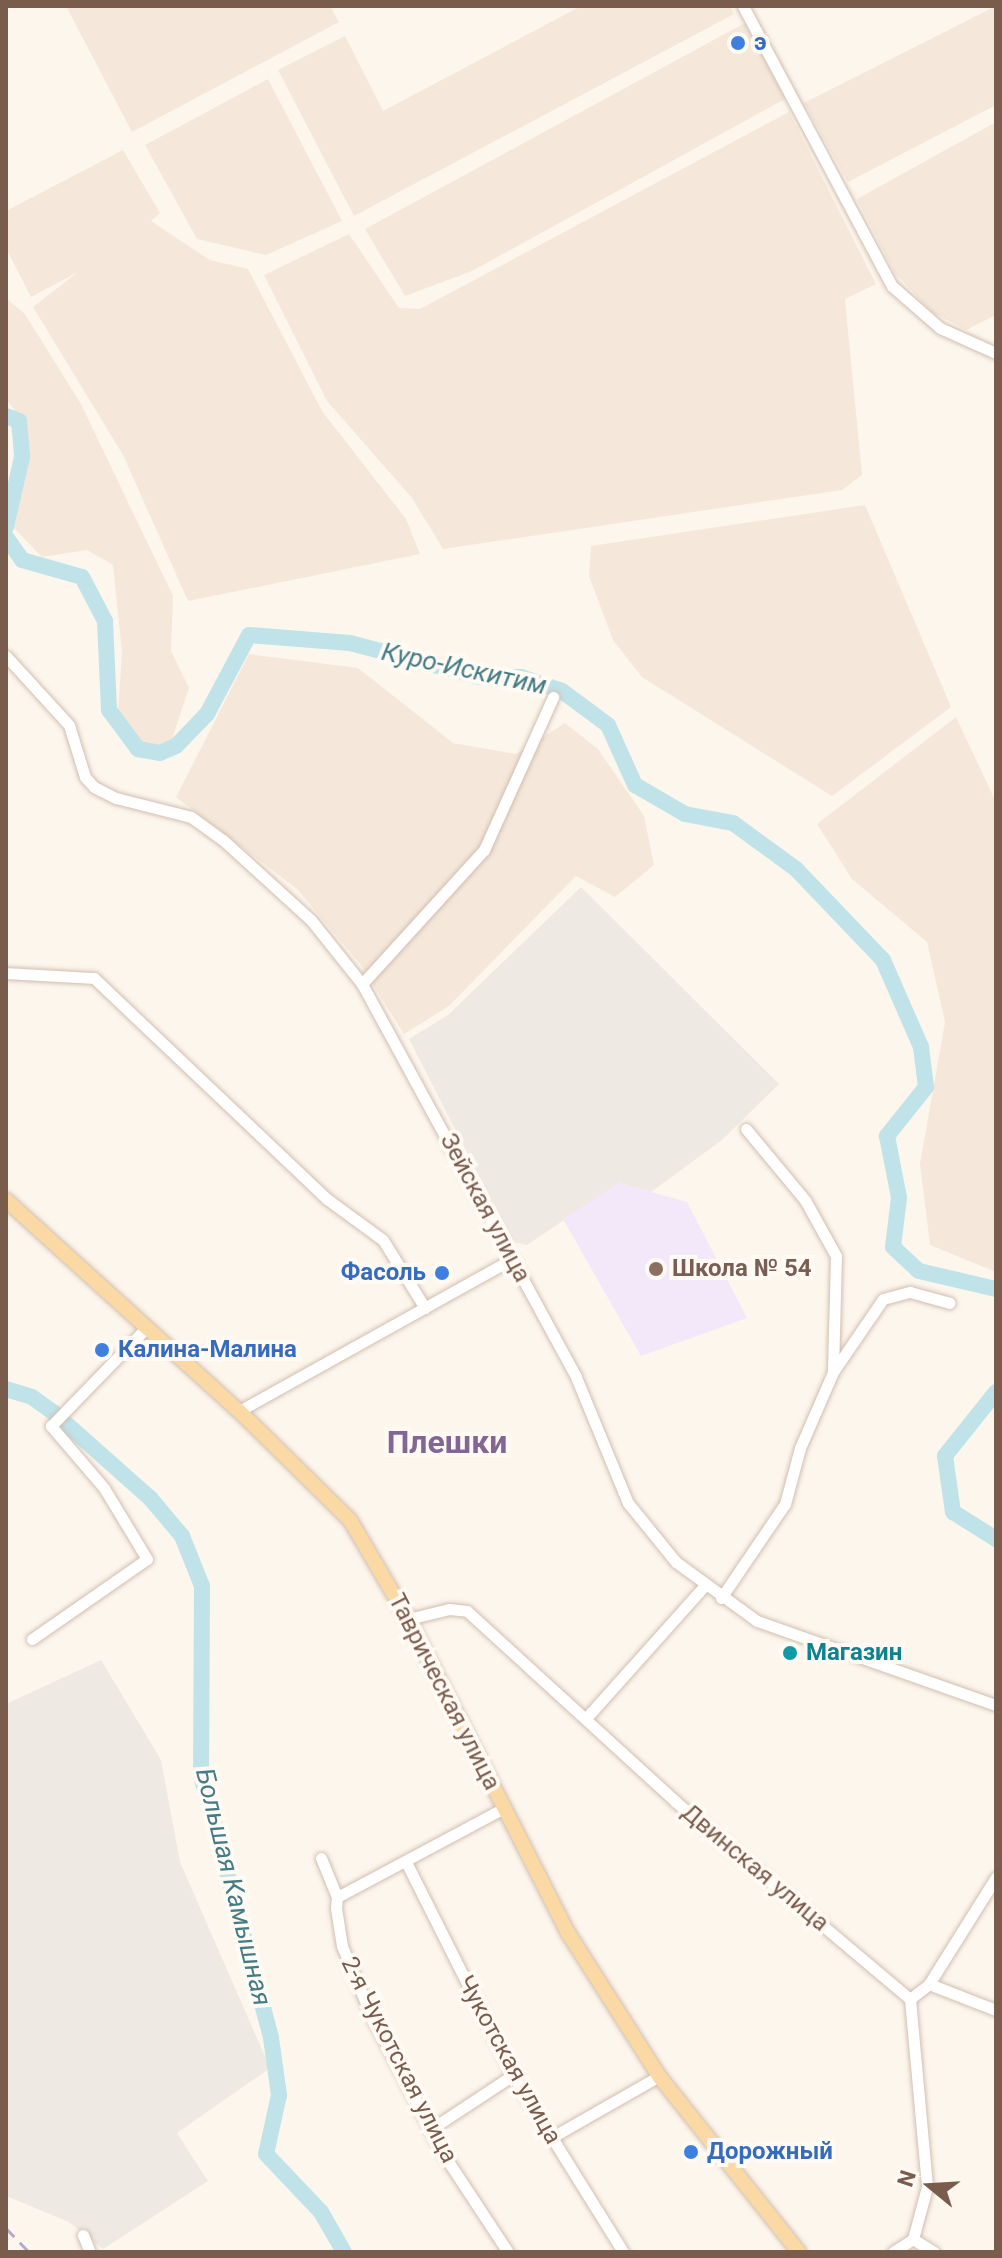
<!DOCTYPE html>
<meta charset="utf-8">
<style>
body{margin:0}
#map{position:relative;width:1002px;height:2258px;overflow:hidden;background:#fdf6ec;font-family:Roboto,sans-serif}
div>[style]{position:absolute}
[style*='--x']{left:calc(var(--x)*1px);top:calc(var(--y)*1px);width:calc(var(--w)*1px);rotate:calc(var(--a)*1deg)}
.residential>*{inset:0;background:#f5e8da}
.industrial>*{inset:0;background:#efe9e4}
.education>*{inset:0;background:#f3e8fa}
.river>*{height:16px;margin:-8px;padding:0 8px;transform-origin:8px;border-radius:8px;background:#bfe3e8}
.roads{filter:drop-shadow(0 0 2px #d1beb0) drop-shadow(0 0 2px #d1beb0)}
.minor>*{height:11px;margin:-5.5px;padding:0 5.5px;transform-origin:5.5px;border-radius:5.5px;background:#fff}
.major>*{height:14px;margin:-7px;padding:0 7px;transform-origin:7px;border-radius:7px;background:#fbd9a5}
.rail>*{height:3px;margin-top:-1.5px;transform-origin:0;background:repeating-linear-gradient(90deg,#b9a8c9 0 12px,transparent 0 20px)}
.dots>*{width:22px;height:22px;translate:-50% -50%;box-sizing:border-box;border:4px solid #fffaf3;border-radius:50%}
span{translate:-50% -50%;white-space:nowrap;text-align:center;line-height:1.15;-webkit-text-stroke:8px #fffaf3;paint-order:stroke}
.shop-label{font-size:24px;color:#366cbe;font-weight:700}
.left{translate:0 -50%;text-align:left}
.right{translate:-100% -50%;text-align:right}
.street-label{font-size:24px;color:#7a5c4d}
.education-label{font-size:24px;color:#785e54;font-weight:700}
.culture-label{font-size:24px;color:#0d838f;font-weight:700}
.water-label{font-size:26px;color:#437c86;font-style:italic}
.district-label{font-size:32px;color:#846695;font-weight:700}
.frame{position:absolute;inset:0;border:8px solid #7a5c4d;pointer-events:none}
.north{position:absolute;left:890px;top:2146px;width:80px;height:80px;-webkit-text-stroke:6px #fffaf3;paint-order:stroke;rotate:288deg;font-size:22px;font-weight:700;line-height:32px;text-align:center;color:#7a5c4d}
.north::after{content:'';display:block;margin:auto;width:28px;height:36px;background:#7a5c4d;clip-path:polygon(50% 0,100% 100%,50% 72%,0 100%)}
</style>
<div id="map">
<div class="residential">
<div style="clip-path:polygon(66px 6px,330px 6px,339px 22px,132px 132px)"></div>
<div style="clip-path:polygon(581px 6px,730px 6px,734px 14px,354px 216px,278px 70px,345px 36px,383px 111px)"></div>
<div style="clip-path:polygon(996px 6px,996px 105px,848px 182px,804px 103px)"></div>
<div style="clip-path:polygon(745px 23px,785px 99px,472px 271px,405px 296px,365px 229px)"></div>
<div style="clip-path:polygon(268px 79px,342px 221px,266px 255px,197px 239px,145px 145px)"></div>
<div style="clip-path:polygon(789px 112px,876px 284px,845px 299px,862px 475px,842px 490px,443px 549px,412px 498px,327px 401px,264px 275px,349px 234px,399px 308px,420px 309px)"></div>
<div style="clip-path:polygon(996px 122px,996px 315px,966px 330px,932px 312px,895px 273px,857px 199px)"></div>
<div style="clip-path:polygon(123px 150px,160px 213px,151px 221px,210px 260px,248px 269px,322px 411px,406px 519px,420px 554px,188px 601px,123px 455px,33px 307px,78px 272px,31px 297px,6px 248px,6px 211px)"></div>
<div style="clip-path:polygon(8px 300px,25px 314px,81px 404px,173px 596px,171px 651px,189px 688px,171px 742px,132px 755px,117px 727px,122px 652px,113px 565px,87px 550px,42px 557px,14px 528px,25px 473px,16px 412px,6px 399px)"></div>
<div style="clip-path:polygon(865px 505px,951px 707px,832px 796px,642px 677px,613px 640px,589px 576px,591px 546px)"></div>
<div style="clip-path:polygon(249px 654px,358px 668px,453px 743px,516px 754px,565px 723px,598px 749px,644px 816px,654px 865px,615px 897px,576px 876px,449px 1006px,404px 1034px,361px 965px,297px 889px,176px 797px)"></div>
<div style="clip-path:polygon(956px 717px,996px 802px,996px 1272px,930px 1245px,920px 1164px,945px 1022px,927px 942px,852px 879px,817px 824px)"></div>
</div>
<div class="industrial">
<div style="clip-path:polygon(581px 887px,779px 1084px,722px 1140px,651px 1192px,619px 1183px,527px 1245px,513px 1242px,409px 1039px,448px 1015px)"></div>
<div style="clip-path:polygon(101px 1660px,161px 1760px,180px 1862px,270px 2068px,177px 2133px,208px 2181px,103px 2249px,69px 2222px,6px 2196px,6px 1704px)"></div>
</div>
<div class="education">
<div style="clip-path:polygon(619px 1183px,687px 1202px,747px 1318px,641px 1356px,563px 1219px)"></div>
</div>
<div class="river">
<div style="--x:6;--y:416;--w:14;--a:21"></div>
<div style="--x:19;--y:421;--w:36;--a:85"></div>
<div style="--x:22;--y:457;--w:72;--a:102.9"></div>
<div style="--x:6;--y:537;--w:28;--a:55"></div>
<div style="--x:22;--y:560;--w:62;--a:15.8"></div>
<div style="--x:82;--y:577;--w:50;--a:62.4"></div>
<div style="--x:105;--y:621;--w:89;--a:87.4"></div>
<div style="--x:109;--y:710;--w:49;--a:53.4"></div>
<div style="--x:138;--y:749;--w:22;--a:10"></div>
<div style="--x:160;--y:753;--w:17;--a:-24"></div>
<div style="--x:176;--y:746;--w:45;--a:-45.9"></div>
<div style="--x:207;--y:714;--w:89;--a:-62"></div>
<div style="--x:249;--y:635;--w:101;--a:4.5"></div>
<div style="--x:350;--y:643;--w:134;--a:14.7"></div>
<div style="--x:480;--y:677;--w:41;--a:0"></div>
<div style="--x:521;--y:677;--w:43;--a:18.9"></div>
<div style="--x:562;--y:691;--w:57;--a:36.5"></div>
<div style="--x:608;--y:725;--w:66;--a:65.8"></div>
<div style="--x:635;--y:785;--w:58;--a:30.1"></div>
<div style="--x:685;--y:814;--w:49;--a:10.6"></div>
<div style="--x:733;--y:823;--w:78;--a:36.1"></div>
<div style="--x:796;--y:869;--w:126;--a:46.3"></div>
<div style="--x:883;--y:960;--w:95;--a:66.4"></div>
<div style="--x:921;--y:1047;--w:40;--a:82.9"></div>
<div style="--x:926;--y:1087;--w:63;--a:128.5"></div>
<div style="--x:887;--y:1136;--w:63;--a:79"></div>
<div style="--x:899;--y:1198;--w:49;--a:97"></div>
<div style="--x:893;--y:1247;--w:35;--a:43"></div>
<div style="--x:919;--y:1271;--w:79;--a:13.2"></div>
<div style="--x:6;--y:1389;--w:27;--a:17"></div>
<div style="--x:32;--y:1397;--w:26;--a:36"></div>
<div style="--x:53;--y:1412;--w:130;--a:41.6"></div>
<div style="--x:150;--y:1498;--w:50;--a:49.9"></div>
<div style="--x:182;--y:1536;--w:54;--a:68.2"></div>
<div style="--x:202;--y:1586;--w:190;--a:90.3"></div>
<div style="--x:201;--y:1776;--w:271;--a:75"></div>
<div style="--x:271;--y:2038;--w:58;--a:82"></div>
<div style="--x:279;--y:2095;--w:60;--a:102.4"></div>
<div style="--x:266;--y:2154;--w:80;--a:46.5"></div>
<div style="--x:321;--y:2212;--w:46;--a:60.1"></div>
<div style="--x:996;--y:1392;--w:82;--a:128.6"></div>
<div style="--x:945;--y:1456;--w:57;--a:81.9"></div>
<div style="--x:953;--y:1512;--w:51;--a:32.1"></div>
</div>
<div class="roads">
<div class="minor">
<div style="--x:743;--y:6;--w:317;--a:62"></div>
<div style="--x:892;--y:286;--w:64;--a:41.2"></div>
<div style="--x:940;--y:328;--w:61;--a:24.1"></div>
<div style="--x:6;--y:656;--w:93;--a:47.6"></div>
<div style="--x:69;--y:725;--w:54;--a:72.9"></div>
<div style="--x:85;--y:777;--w:13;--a:48"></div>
<div style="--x:94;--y:787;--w:25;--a:27"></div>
<div style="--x:116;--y:798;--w:77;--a:14.2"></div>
<div style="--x:191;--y:817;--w:39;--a:36"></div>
<div style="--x:223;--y:840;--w:119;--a:42.3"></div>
<div style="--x:311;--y:920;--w:82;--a:51.4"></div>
<div style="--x:362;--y:984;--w:447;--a:61.4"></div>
<div style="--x:576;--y:1377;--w:136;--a:67.6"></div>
<div style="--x:628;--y:1503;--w:76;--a:50.9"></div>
<div style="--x:676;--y:1562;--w:100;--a:36.1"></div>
<div style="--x:757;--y:1621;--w:253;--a:19.4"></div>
<div style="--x:6;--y:973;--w:88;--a:3.3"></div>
<div style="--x:94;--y:978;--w:321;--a:43.5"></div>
<div style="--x:327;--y:1199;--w:69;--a:36.2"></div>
<div style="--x:383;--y:1240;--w:80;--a:58.3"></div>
<div style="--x:362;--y:984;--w:181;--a:-47.7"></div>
<div style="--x:484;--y:850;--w:168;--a:-65.7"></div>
<div style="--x:746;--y:1129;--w:92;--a:50.3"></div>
<div style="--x:805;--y:1200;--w:64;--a:61"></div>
<div style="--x:836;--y:1256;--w:115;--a:91.5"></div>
<div style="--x:239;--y:1411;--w:312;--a:-29.1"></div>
<div style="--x:721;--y:1598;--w:114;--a:-55.8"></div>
<div style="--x:785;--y:1504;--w:58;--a:-75"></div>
<div style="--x:800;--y:1448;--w:83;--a:-66.5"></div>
<div style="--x:833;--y:1372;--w:88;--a:-55.6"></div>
<div style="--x:883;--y:1299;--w:28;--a:-15"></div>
<div style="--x:910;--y:1292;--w:41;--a:15.4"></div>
<div style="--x:408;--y:1619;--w:42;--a:-13.7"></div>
<div style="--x:449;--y:1609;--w:18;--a:6"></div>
<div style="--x:467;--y:1611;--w:283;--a:42.4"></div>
<div style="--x:676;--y:1802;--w:306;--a:40.1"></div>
<div style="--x:910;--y:1999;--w:189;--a:84.8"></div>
<div style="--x:927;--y:2187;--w:54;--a:105.1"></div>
<div style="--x:913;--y:2239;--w:24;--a:147"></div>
<div style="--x:32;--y:1639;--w:140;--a:-34.8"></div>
<div style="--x:147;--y:1559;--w:83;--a:-121.2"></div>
<div style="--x:104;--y:1488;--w:82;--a:-130.5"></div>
<div style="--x:51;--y:1426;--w:135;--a:-45.9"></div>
<div style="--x:588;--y:1716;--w:176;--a:-48.2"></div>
<div style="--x:504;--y:1808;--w:189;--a:151.9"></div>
<div style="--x:337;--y:1897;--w:11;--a:95"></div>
<div style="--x:336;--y:1908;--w:38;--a:81"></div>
<div style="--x:342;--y:1946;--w:73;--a:67.3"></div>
<div style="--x:370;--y:2013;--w:157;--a:62.6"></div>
<div style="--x:442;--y:2152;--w:120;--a:56.6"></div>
<div style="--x:321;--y:1858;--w:42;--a:67.7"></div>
<div style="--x:406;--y:1862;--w:238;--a:63.3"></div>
<div style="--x:513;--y:2075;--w:208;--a:58.1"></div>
<div style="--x:929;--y:1984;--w:72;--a:21.2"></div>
<div style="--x:910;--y:1999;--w:24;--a:-38"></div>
<div style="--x:929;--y:1984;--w:126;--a:-57.9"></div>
<div style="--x:431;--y:2129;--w:98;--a:-33.4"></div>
<div style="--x:554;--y:2136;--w:121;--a:-29.7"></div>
<div style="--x:83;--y:2235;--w:18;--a:68"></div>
<div style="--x:913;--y:2239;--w:25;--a:32"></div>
</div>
<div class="major">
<div style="--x:6;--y:1200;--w:314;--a:42.2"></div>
<div style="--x:239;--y:1411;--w:156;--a:44.5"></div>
<div style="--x:350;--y:1520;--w:115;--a:59.6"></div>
<div style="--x:408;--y:1619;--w:352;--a:63"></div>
<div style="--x:568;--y:1933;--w:169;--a:57.5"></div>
<div style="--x:659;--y:2076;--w:225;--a:51.5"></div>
</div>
</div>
<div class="rail">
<div style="--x:6;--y:2228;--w:33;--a:46"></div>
</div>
<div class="dots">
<div style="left:738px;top:43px;background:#3f7fe0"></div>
<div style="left:656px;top:1269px;background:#8d6e63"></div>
<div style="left:442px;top:1273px;background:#3f7fe0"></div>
<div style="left:102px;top:1350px;background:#3f7fe0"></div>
<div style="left:790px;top:1653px;background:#0f9aa8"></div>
<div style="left:691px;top:2152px;background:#3f7fe0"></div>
</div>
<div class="shop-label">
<span class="left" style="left:754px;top:43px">э</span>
<span class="right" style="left:426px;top:1273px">Фасоль</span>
<span class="left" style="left:118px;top:1350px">Калина-Малина</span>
<span class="left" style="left:707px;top:2152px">Дорожный</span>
</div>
<div class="street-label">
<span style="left:485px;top:1208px;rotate:62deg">Зейская улица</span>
<span style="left:444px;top:1692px;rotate:63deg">Таврическая улица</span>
<span style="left:755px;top:1868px;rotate:40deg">Двинская улица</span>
<span style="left:399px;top:2060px;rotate:63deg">2-я Чукотская улица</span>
<span style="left:509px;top:2060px;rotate:61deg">Чукотская улица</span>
</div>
<div class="education-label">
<span class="left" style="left:672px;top:1269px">Школа № 54</span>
</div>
<div class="culture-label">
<span class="left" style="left:806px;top:1653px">Магазин</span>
</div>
<div class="water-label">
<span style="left:464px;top:669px;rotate:12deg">Куро-Искитим</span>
<span style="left:233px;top:1887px;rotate:76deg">Большая Камышная</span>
</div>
<div class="district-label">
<span style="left:447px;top:1442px">Плешки</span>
</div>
<div class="frame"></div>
<div class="north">N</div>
</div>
